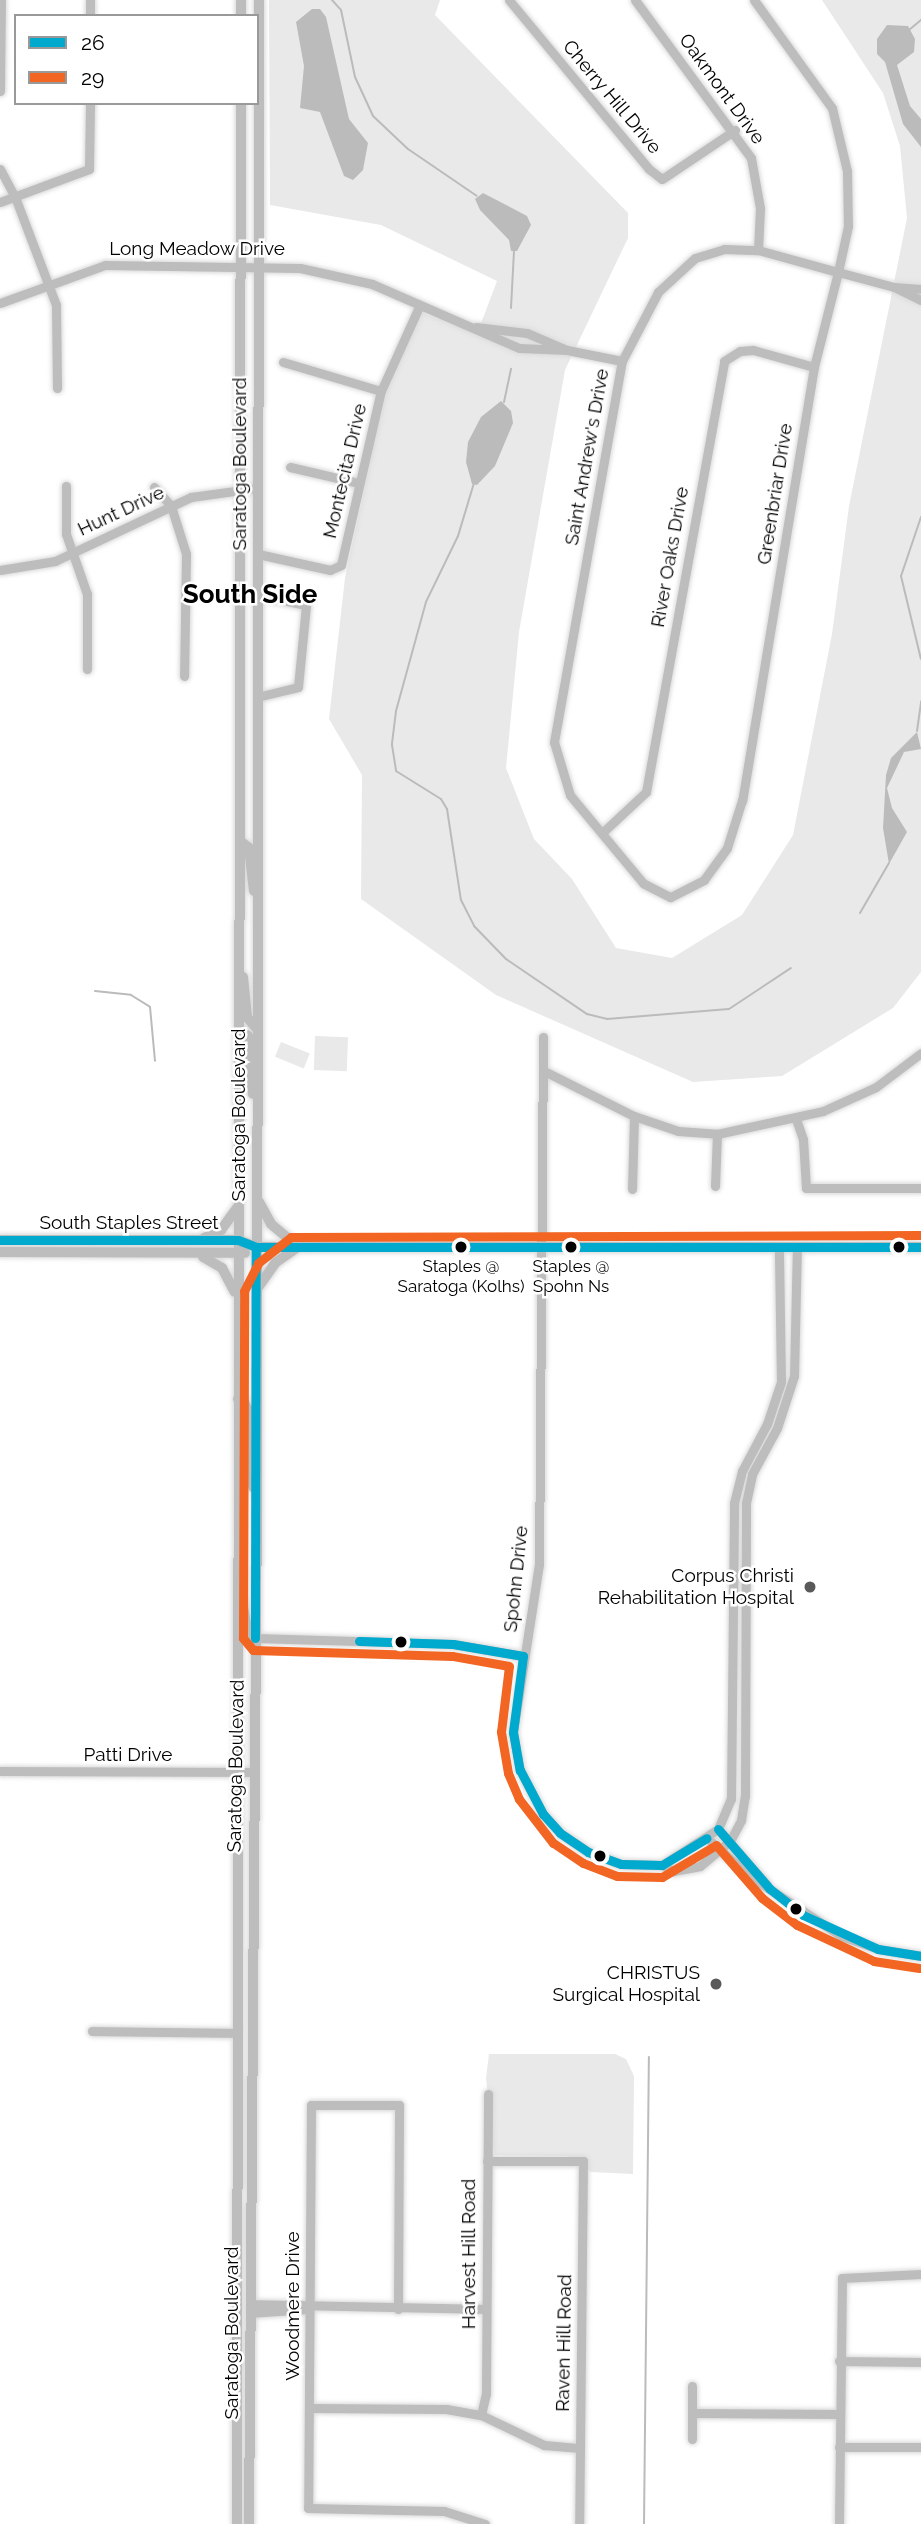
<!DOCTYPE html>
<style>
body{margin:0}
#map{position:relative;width:921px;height:2524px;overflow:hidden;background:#fff;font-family:Raleway,sans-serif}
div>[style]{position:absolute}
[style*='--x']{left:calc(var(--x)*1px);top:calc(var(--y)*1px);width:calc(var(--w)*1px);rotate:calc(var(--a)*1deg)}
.green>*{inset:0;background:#e9e9e9;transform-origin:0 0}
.water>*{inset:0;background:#bbb}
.stream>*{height:2px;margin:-1px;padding:0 1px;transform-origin:1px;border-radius:1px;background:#bbb}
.roads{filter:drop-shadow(0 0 2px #dbdbdb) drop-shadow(0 0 2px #dbdbdb)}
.minor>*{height:9px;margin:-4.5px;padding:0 4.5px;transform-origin:4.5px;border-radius:4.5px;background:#bdbdbd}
.major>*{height:10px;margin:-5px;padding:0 5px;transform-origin:5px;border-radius:5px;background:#bdbdbd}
.bus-1>*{height:9px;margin:-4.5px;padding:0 4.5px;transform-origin:4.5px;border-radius:4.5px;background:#00a9ce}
.bus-2>*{height:9px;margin:-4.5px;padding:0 4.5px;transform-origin:4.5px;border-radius:4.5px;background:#f26522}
.dots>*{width:19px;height:19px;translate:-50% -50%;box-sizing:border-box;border:4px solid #fff;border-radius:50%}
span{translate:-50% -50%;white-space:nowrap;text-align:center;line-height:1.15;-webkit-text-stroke:5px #fff;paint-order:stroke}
.bus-label{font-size:17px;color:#000}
.street-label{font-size:19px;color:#000}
.poi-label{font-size:19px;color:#000}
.right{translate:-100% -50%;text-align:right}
.district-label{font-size:26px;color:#000;font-weight:700}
.legend{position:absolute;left:14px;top:14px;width:245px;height:91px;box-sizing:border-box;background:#fff;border:2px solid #999;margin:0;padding:9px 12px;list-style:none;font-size:21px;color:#000}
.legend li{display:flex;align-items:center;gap:14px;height:35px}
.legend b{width:35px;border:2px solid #999}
</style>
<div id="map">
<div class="green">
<div style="clip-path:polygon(269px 0,440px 0,435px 15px,628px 213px,628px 238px,565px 370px,519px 632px,506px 768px,534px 839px,572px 879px,616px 948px,672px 958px,742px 915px,793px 835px,832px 634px,849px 506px,907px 218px,900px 146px,883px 93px,822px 0,921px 0,921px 972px,893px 1008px,782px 1076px,693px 1082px,496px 995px,361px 899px,362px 775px,329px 719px,345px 578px,384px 398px,421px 312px,477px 334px,497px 281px,381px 225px,270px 205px)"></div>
<div style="left:315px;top:1036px;width:33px;height:34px;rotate:2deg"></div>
<div style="left:281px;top:1042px;width:31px;height:16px;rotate:22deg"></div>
<div style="clip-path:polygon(489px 2054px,615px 2054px,626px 2059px,634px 2076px,633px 2174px,591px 2172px,567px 2156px,494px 2155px,486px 2078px)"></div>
</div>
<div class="water">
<div style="clip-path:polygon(312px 9px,320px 9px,326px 17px,349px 119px,368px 143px,363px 170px,353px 180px,344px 176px,320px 112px,300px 108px,304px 66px,296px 22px)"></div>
<div style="clip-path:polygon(887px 25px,908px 26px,915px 39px,914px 52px,897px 65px,910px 106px,921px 119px,921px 147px,903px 124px,885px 62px,877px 54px,877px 39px)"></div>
<div style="clip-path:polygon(483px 193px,527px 216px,531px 225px,517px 251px,511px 251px,509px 240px,480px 210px,475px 199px)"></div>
<div style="clip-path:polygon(501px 401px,511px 411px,513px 423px,495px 466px,477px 485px,472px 484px,466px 462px,468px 442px,481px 417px)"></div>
<div style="clip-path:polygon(917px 732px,921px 749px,904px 752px,887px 788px,892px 808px,907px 832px,889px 864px,883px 828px,886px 775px,891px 758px)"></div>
</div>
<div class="stream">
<div style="--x:332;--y:0;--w:13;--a:48"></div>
<div style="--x:341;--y:10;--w:68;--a:78.2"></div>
<div style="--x:355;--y:77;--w:43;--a:65.2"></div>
<div style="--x:373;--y:116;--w:48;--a:43.3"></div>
<div style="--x:408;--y:149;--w:83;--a:34.3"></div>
<div style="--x:909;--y:30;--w:16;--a:-40"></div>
<div style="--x:511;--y:308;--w:58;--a:-87"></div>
<div style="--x:504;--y:402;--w:34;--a:-78"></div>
<div style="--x:474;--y:483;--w:55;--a:106.8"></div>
<div style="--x:458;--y:536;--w:73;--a:115.9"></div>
<div style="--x:426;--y:602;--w:113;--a:105.4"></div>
<div style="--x:396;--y:711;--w:34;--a:97"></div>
<div style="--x:392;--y:745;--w:26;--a:81"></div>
<div style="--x:396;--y:771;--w:53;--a:31.9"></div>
<div style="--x:441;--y:799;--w:12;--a:59"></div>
<div style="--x:447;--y:809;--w:92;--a:81.3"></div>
<div style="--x:461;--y:900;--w:29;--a:63"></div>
<div style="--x:474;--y:926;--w:46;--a:45.9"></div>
<div style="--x:506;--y:959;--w:98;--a:34.2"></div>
<div style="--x:587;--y:1014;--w:21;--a:14"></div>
<div style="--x:607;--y:1019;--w:122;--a:-4.7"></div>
<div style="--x:729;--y:1009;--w:74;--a:-33.5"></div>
<div style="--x:921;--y:517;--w:62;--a:108.7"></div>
<div style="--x:901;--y:576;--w:85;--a:76.5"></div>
<div style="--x:917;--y:731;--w:30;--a:-82"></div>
<div style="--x:860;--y:913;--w:58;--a:-59.9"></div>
<div style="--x:95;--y:991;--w:36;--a:6"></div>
<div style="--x:131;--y:995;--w:22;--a:32"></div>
<div style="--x:150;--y:1007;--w:54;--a:84.7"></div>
<div style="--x:644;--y:2524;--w:467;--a:-89.4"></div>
</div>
<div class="roads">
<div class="minor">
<div style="--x:509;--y:0;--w:219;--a:50.4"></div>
<div style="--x:649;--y:169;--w:16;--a:38"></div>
<div style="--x:662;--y:179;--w:88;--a:-33.9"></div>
<div style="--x:635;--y:0;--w:196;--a:53.7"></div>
<div style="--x:751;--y:158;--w:51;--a:79.8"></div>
<div style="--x:760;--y:208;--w:42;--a:92.7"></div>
<div style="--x:754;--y:0;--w:133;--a:54.2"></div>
<div style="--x:832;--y:108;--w:65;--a:76.6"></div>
<div style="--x:847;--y:171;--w:55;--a:89"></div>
<div style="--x:848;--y:226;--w:47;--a:102.3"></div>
<div style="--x:838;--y:272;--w:98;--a:104.2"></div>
<div style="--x:814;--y:367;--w:439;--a:99.4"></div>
<div style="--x:742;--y:800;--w:50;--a:107.4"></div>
<div style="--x:727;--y:848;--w:39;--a:126"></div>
<div style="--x:704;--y:880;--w:38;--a:153"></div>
<div style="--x:670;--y:897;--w:30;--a:-153"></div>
<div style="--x:643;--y:883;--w:114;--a:-129.7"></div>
<div style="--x:570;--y:795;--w:55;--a:-106.8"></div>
<div style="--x:554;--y:742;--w:387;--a:-79.9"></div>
<div style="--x:622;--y:361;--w:78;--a:-62.4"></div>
<div style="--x:658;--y:292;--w:50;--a:-42.6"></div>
<div style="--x:695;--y:258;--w:30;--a:-17"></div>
<div style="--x:724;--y:249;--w:34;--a:2"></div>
<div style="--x:758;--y:250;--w:83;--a:15.4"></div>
<div style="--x:838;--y:272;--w:58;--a:15"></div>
<div style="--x:894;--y:287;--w:27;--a:4"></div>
<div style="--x:90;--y:16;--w:16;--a:-90"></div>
<div style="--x:0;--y:91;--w:91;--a:-89.4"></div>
<div style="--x:0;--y:169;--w:32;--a:62"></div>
<div style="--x:15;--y:197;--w:116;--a:69.2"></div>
<div style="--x:56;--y:305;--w:83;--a:89.3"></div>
<div style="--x:0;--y:202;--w:95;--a:-20.3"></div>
<div style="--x:89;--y:169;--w:66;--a:-89.1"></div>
<div style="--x:894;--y:287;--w:30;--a:26"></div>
<div style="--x:0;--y:303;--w:112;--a:-19.9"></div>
<div style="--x:105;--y:265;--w:195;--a:0.9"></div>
<div style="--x:300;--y:268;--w:74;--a:12.5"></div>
<div style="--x:372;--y:284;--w:160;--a:23.5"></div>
<div style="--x:519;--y:348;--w:48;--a:2.4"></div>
<div style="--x:476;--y:327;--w:51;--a:6.7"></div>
<div style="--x:527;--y:333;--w:43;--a:23"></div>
<div style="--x:567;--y:350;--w:56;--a:11.3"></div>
<div style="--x:283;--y:362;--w:102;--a:16.5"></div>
<div style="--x:290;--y:467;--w:70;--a:13.2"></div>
<div style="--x:66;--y:486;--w:48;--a:90"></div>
<div style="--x:66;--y:534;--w:64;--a:70.7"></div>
<div style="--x:87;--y:594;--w:75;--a:90"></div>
<div style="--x:154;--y:487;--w:25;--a:48"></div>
<div style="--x:171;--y:506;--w:50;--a:72.6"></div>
<div style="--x:186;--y:554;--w:122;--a:90.9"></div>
<div style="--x:258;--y:554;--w:74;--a:12.5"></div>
<div style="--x:330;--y:570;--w:12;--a:-24"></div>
<div style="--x:341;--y:565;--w:179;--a:-77.1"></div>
<div style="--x:381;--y:391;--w:92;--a:-65.7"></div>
<div style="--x:0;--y:570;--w:56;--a:-9.3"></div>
<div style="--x:55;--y:561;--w:150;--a:-25.2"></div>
<div style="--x:191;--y:497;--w:67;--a:-7.8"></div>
<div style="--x:257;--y:697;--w:42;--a:-13.7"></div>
<div style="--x:298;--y:687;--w:82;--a:-84.4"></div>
<div style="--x:306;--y:605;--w:49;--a:-168.2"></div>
<div style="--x:602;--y:833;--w:60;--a:-43"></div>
<div style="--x:646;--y:792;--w:438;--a:-79.7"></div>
<div style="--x:724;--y:361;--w:19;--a:-32"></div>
<div style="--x:740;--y:351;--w:13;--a:-4"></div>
<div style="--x:753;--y:350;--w:63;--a:15.6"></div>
<div style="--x:543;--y:1037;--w:527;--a:90.43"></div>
<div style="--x:539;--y:1564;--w:170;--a:98.8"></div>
<div style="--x:513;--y:1732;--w:39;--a:80"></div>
<div style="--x:520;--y:1770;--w:50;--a:62.4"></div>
<div style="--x:543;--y:1814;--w:25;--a:48"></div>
<div style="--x:560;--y:1833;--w:34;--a:34"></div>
<div style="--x:588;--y:1852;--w:35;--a:20"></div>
<div style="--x:621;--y:1864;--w:41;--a:1.4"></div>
<div style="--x:662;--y:1865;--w:13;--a:29"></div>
<div style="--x:673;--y:1871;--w:27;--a:-10"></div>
<div style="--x:700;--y:1866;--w:39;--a:-40"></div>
<div style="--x:730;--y:1841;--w:24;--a:-62"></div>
<div style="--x:741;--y:1820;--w:24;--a:-81"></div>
<div style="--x:745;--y:1796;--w:293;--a:-89.8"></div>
<div style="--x:746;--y:1503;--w:30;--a:-78"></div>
<div style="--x:752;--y:1474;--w:52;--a:-61.5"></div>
<div style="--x:777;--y:1428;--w:55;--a:-71.9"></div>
<div style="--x:794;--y:1376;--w:128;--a:-88.7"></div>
<div style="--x:544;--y:1071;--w:101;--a:26.6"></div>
<div style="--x:634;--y:1116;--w:46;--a:18.8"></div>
<div style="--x:678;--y:1131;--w:39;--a:4"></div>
<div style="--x:717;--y:1134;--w:108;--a:-12.2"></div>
<div style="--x:823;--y:1111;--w:58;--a:-24.4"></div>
<div style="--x:876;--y:1087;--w:56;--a:-37.1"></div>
<div style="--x:796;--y:1119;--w:21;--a:71"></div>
<div style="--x:803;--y:1139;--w:49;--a:86.5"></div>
<div style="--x:806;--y:1188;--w:115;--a:0"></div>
<div style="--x:715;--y:1186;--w:52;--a:-87.8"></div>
<div style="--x:632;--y:1189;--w:73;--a:-88.4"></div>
<div style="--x:255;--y:1638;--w:198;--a:1.7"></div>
<div style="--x:453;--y:1644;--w:71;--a:9.7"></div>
<div style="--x:0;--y:1771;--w:255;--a:0.2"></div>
<div style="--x:718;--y:1829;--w:74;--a:48.8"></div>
<div style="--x:707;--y:1838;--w:59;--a:41.6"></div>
<div style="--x:751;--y:1877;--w:108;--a:33.2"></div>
<div style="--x:841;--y:1936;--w:39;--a:19"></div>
<div style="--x:878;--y:1949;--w:44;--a:9.2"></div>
<div style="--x:662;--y:1865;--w:67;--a:-32.7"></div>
<div style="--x:718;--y:1829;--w:33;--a:-67"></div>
<div style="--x:731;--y:1799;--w:296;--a:-89.4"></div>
<div style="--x:734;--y:1503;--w:33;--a:-76"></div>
<div style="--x:742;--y:1471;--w:53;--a:-62"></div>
<div style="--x:767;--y:1424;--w:44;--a:-71.6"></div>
<div style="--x:781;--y:1382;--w:134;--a:-90.9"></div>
<div style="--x:92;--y:2031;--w:146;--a:0.8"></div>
<div style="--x:487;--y:2161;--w:96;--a:0"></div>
<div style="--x:583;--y:2161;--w:363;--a:90.6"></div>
<div style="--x:250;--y:2304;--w:235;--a:1.2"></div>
<div style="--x:398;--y:2309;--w:204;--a:-89.7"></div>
<div style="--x:399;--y:2105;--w:88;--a:180"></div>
<div style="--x:311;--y:2105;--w:403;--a:90.4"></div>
<div style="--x:308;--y:2508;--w:136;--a:1.3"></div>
<div style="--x:444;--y:2511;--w:43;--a:17.6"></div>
<div style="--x:250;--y:2313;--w:58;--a:-3.9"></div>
<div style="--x:839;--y:2361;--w:82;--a:0.7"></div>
<div style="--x:692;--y:2386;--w:53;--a:90"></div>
<div style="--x:309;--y:2408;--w:137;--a:0.4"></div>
<div style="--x:446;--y:2409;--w:36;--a:10"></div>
<div style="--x:481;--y:2415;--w:70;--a:25.5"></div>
<div style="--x:544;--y:2445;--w:36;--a:5"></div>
<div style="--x:692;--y:2413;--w:147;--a:0.4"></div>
<div style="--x:481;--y:2415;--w:22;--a:-77"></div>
<div style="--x:486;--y:2394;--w:300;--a:-89.6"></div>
<div style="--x:839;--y:2447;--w:82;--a:0"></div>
<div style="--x:839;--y:2524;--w:246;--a:-89.3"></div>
<div style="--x:842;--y:2278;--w:79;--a:-2.9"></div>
</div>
<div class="major">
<div style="--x:241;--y:16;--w:16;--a:-90"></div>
<div style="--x:240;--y:841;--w:11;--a:38"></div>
<div style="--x:249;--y:848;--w:43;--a:83.4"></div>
<div style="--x:243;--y:977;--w:40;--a:84.3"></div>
<div style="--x:247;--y:1017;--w:16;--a:50"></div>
<div style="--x:239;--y:1030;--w:11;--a:34"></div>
<div style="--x:248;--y:1036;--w:58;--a:85.1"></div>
<div style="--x:259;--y:1202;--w:25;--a:61"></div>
<div style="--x:271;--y:1224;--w:35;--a:40"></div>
<div style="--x:204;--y:1238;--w:19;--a:-25"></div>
<div style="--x:221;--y:1230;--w:27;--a:-54"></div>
<div style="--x:0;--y:1240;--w:238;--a:0"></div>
<div style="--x:238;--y:1240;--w:19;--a:21"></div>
<div style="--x:256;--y:1247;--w:665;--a:0"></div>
<div style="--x:0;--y:1252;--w:245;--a:0.2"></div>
<div style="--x:203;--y:1257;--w:22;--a:30"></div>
<div style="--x:222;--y:1268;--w:27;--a:62"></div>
<div style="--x:257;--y:1289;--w:32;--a:-55"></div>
<div style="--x:275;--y:1263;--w:28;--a:-35"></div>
<div style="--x:238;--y:1399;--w:5;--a:11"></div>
<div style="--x:243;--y:1400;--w:10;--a:66"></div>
<div style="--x:247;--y:1409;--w:59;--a:90"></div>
<div style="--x:247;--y:1468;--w:21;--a:71"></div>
<div style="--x:242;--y:1602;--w:33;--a:79"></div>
<div style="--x:248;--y:1634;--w:8;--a:30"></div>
<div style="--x:237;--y:2524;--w:2421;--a:-89.91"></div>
<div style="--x:249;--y:2524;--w:1026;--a:-89.55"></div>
<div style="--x:257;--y:1498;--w:1498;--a:-89.92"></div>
</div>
</div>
<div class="bus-1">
<div style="--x:0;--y:1240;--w:238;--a:0"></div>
<div style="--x:238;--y:1240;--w:19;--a:21"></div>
<div style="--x:256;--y:1247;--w:665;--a:0"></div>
<div style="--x:255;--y:1638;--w:391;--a:-89.9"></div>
<div style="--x:359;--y:1641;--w:94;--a:1.8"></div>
<div style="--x:453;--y:1644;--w:71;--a:9.7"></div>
<div style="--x:523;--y:1656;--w:77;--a:97.5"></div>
<div style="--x:513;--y:1732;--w:39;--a:80"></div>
<div style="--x:520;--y:1770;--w:50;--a:62.4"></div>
<div style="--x:543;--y:1814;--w:25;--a:48"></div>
<div style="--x:560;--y:1833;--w:34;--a:34"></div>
<div style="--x:588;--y:1852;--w:35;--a:20"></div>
<div style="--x:621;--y:1864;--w:41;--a:1.4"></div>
<div style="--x:662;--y:1865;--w:52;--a:-31"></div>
<div style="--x:718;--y:1829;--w:79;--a:49.1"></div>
<div style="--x:770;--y:1889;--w:42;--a:38.2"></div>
<div style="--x:803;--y:1915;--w:82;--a:24.4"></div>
<div style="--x:878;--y:1949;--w:44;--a:9.2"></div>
</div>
<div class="bus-2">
<div style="--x:919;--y:1968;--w:46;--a:-171.2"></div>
<div style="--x:874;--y:1961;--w:85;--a:-154.9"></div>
<div style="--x:797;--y:1925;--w:44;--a:-142.4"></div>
<div style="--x:762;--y:1898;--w:70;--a:-131"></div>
<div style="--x:716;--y:1845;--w:63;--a:149.3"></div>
<div style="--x:662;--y:1877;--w:45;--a:-178.7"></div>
<div style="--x:617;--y:1876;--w:36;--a:-159"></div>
<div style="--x:583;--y:1863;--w:36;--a:-146"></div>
<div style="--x:553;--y:1843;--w:56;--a:-127.7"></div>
<div style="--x:519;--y:1799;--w:28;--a:-113"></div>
<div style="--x:508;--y:1773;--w:42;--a:-99.7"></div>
<div style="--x:501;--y:1732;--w:66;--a:-83.1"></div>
<div style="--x:509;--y:1666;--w:58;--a:-170"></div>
<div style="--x:452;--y:1656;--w:199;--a:-178.3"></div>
<div style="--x:253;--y:1650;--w:16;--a:-130"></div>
<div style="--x:243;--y:1638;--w:347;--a:-89.8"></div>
<div style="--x:244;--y:1291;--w:31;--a:-63"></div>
<div style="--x:258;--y:1263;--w:42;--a:-38.2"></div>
<div style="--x:291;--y:1237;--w:630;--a:-0.18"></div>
</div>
<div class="dots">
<div style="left:461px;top:1247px;background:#000"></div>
<div style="left:571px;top:1247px;background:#000"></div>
<div style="left:899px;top:1247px;background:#000"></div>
<div style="left:810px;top:1587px;background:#595959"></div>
<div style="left:401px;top:1642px;background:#000"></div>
<div style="left:600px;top:1856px;background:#000"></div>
<div style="left:796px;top:1909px;background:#000"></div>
<div style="left:716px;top:1984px;background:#595959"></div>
</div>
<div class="bus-label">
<span style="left:461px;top:1277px">Staples @<br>Saratoga (Kolhs)</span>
<span style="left:571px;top:1277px">Staples @<br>Spohn Ns</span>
</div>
<div class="street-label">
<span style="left:722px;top:89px;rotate:54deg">Oakmont Drive</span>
<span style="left:612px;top:97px;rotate:50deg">Cherry Hill Drive</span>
<span style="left:197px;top:249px">Long Meadow Drive</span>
<span style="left:587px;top:457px;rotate:-80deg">Saint Andrew's Drive</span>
<span style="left:240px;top:464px;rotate:-90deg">Saratoga Boulevard</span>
<span style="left:345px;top:471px;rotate:-77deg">Montecita Drive</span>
<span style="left:775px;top:494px;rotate:-81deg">Greenbriar Drive</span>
<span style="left:121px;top:511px;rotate:-25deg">Hunt Drive</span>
<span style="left:670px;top:557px;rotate:-80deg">River Oaks Drive</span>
<span style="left:239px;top:1115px;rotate:-90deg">Saratoga Boulevard</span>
<span style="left:129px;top:1223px">South Staples Street</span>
<span style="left:516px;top:1579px;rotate:-84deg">Spohn Drive</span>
<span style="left:128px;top:1755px">Patti Drive</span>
<span style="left:236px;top:1766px;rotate:-89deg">Saratoga Boulevard</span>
<span style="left:469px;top:2254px;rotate:-90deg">Harvest Hill Road</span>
<span style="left:293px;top:2306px;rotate:-90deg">Woodmere Drive</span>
<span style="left:232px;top:2333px;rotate:-90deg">Saratoga Boulevard</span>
<span style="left:564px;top:2343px;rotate:-89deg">Raven Hill Road</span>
</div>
<div class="poi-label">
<span class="right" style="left:794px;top:1587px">Corpus Christi<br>Rehabilitation Hospital</span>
<span class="right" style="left:700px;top:1984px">CHRISTUS<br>Surgical Hospital</span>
</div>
<div class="district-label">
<span style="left:250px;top:595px">South Side</span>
</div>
<ul class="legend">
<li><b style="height:9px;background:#00a9ce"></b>26</li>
<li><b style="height:9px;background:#f26522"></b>29</li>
</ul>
</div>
